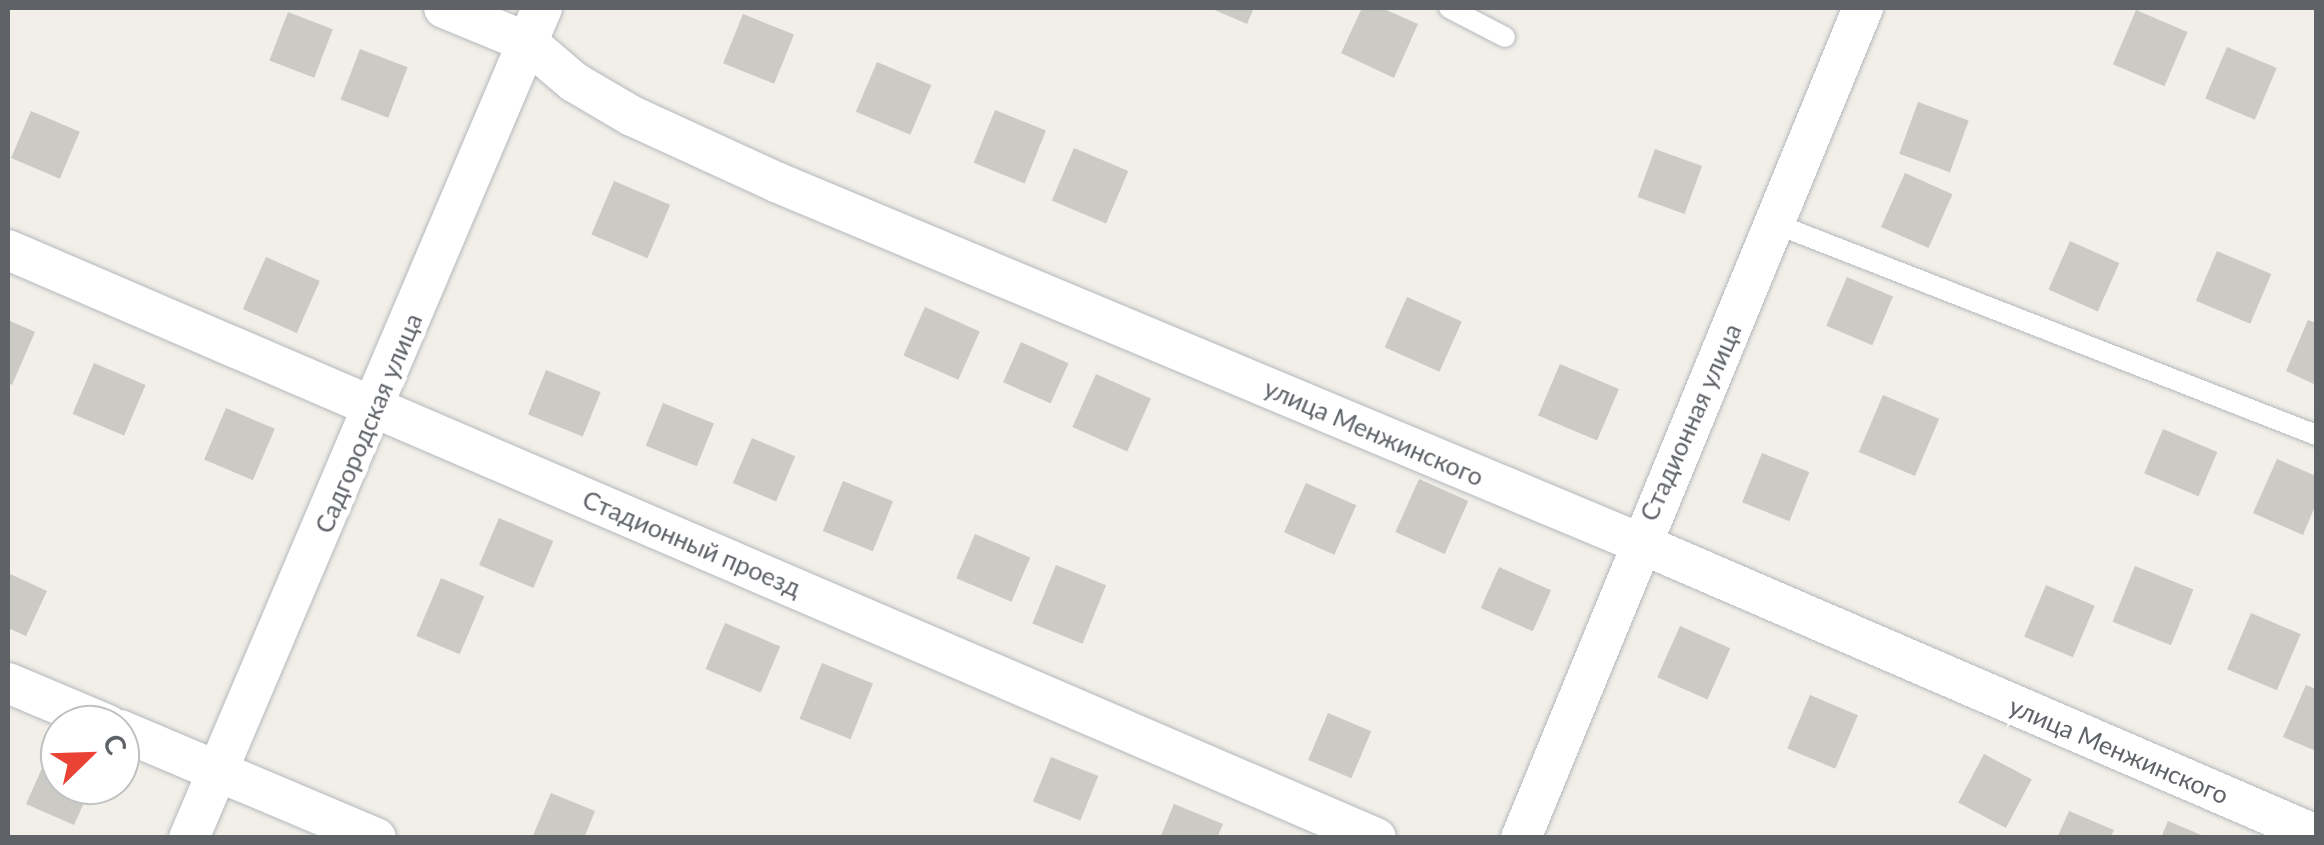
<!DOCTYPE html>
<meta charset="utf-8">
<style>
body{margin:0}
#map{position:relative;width:2324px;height:845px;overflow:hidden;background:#f1efe8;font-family:Lato,sans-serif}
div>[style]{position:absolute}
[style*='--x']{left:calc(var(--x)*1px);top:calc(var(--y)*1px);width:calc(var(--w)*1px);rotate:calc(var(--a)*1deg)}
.building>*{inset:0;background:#cccac5;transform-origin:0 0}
.roads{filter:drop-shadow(0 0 2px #b5b8bc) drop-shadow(0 0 2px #b5b8bc)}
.service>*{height:20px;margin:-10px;padding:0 10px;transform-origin:10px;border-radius:10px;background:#fff}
.minor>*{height:40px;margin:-20px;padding:0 20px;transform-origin:20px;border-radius:20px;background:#fff}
span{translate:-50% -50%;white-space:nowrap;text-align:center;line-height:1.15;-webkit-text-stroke:9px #fff;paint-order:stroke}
.street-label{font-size:25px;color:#5f6368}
.frame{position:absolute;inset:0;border:10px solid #5f6368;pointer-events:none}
.north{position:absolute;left:40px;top:705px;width:100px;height:100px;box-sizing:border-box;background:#fff;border:2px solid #bfc1c3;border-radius:50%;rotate:67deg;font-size:28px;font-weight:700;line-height:40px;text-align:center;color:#5f6368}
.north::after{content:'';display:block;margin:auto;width:35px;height:45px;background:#ea4335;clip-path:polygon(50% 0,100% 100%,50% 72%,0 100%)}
</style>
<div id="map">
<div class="building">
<div style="clip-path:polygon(1210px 8px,1254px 8px,1247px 24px)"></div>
<div style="clip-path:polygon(1362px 8px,1382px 8px,1418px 24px,1394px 78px,1341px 53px)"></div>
<div style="left:2136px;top:10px;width:56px;height:59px;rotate:23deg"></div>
<div style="left:288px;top:12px;width:48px;height:52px;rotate:21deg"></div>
<div style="left:743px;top:14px;width:55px;height:53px;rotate:22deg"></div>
<div style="left:2227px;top:47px;width:54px;height:56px;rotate:23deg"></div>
<div style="left:360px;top:49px;width:51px;height:54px;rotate:21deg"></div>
<div style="left:877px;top:62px;width:59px;height:54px;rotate:23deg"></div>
<div style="left:1918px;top:102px;width:54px;height:55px;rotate:20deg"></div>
<div style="left:995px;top:110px;width:55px;height:57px;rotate:22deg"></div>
<div style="left:31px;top:111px;width:53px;height:51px;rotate:23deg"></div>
<div style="left:1074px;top:148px;width:59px;height:57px;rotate:23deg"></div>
<div style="left:1655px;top:149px;width:50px;height:51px;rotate:20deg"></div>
<div style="left:1905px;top:173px;width:52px;height:59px;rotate:24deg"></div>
<div style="left:614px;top:181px;width:61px;height:58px;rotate:23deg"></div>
<div style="left:2070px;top:241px;width:54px;height:53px;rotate:24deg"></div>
<div style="left:2217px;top:251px;width:59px;height:54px;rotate:23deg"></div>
<div style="left:266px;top:257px;width:59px;height:57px;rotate:24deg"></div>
<div style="left:1847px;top:277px;width:50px;height:53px;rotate:23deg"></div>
<div style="left:1407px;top:297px;width:60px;height:55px;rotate:24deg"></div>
<div style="left:925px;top:307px;width:60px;height:53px;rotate:24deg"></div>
<div style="clip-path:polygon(8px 320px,35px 332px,12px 385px,8px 383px)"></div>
<div style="clip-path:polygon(2308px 320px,2316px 323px,2316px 385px,2286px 371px)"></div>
<div style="left:1021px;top:342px;width:52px;height:44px;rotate:24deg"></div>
<div style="left:94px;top:363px;width:56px;height:55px;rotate:23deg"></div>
<div style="left:1560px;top:364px;width:64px;height:56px;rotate:23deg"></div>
<div style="left:546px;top:370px;width:59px;height:48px;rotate:22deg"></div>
<div style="left:1096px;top:374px;width:60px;height:58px;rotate:24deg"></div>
<div style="left:1883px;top:395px;width:61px;height:62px;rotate:23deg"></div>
<div style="left:663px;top:403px;width:55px;height:46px;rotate:22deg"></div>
<div style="left:226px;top:408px;width:53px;height:56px;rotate:23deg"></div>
<div style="left:2163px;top:429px;width:59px;height:48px;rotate:23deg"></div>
<div style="left:752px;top:438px;width:47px;height:49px;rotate:23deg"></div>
<div style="left:1762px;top:453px;width:51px;height:53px;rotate:22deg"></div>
<div style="clip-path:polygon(2277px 459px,2316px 476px,2316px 504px,2303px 535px,2253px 513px)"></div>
<div style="left:1419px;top:479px;width:54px;height:58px;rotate:24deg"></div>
<div style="left:843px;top:481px;width:54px;height:54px;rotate:22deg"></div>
<div style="left:1306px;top:483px;width:55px;height:54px;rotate:24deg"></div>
<div style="left:499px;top:518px;width:59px;height:51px;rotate:23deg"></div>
<div style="left:975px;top:534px;width:60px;height:48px;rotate:23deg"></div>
<div style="left:1056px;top:565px;width:54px;height:63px;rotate:22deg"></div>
<div style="left:2135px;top:566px;width:63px;height:60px;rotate:22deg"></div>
<div style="left:1499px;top:567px;width:57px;height:45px;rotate:24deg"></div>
<div style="clip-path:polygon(8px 573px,47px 591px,26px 636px,8px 628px)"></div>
<div style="left:441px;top:578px;width:47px;height:63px;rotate:23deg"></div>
<div style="left:2046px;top:585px;width:53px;height:56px;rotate:23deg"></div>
<div style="left:2251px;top:613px;width:54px;height:61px;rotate:23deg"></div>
<div style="left:725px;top:623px;width:60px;height:50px;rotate:23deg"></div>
<div style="left:1680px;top:626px;width:55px;height:56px;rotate:24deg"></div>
<div style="left:822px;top:663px;width:55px;height:60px;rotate:22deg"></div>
<div style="clip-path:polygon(2306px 685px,2316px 689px,2316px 751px,2283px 737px)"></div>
<div style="left:1810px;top:695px;width:52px;height:58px;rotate:23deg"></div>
<div style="left:1328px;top:713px;width:47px;height:51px;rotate:23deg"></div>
<div style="clip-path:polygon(51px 748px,60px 752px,60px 785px,92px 785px,74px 825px,26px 804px)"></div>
<div style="left:1984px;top:754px;width:54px;height:55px;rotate:28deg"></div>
<div style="left:1051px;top:757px;width:51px;height:48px;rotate:22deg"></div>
<div style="clip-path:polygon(551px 793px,595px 811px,584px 838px,532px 838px)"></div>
<div style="clip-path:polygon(1174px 804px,1223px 824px,1217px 838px,1160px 838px)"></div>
<div style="clip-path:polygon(2069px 811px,2114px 830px,2110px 838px,2057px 838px)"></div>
<div style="clip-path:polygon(2168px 821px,2206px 837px,2206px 838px,2161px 838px)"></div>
</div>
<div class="roads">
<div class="service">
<div style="--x:1449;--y:8;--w:63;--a:27.4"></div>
<div style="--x:1776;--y:224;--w:580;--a:21.34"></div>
</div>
<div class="minor">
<div style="--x:444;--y:8;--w:90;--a:22.3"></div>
<div style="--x:527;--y:42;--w:62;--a:40.4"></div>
<div style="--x:574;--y:82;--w:67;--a:30.4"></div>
<div style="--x:632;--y:116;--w:158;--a:24.6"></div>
<div style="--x:776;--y:182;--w:933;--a:22.69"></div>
<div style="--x:1637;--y:542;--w:740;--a:23.34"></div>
<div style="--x:8;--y:250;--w:1489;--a:23.26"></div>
<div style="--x:8;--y:683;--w:108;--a:22.8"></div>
<div style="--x:120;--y:730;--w:278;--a:22.9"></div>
<div style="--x:189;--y:838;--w:902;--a:-66.96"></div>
<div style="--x:1521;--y:838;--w:898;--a:-67.61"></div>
</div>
</div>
<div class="street-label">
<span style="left:1690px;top:422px;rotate:-66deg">Стадионная улица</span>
<span style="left:368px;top:423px;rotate:-67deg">Садгородская улица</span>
<span style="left:1374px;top:432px;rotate:23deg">улица Менжинского</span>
<span style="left:692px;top:543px;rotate:23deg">Стадионный проезд</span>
<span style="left:2119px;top:750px;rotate:23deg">улица Менжинского</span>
</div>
<div class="frame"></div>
<div class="north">С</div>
</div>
